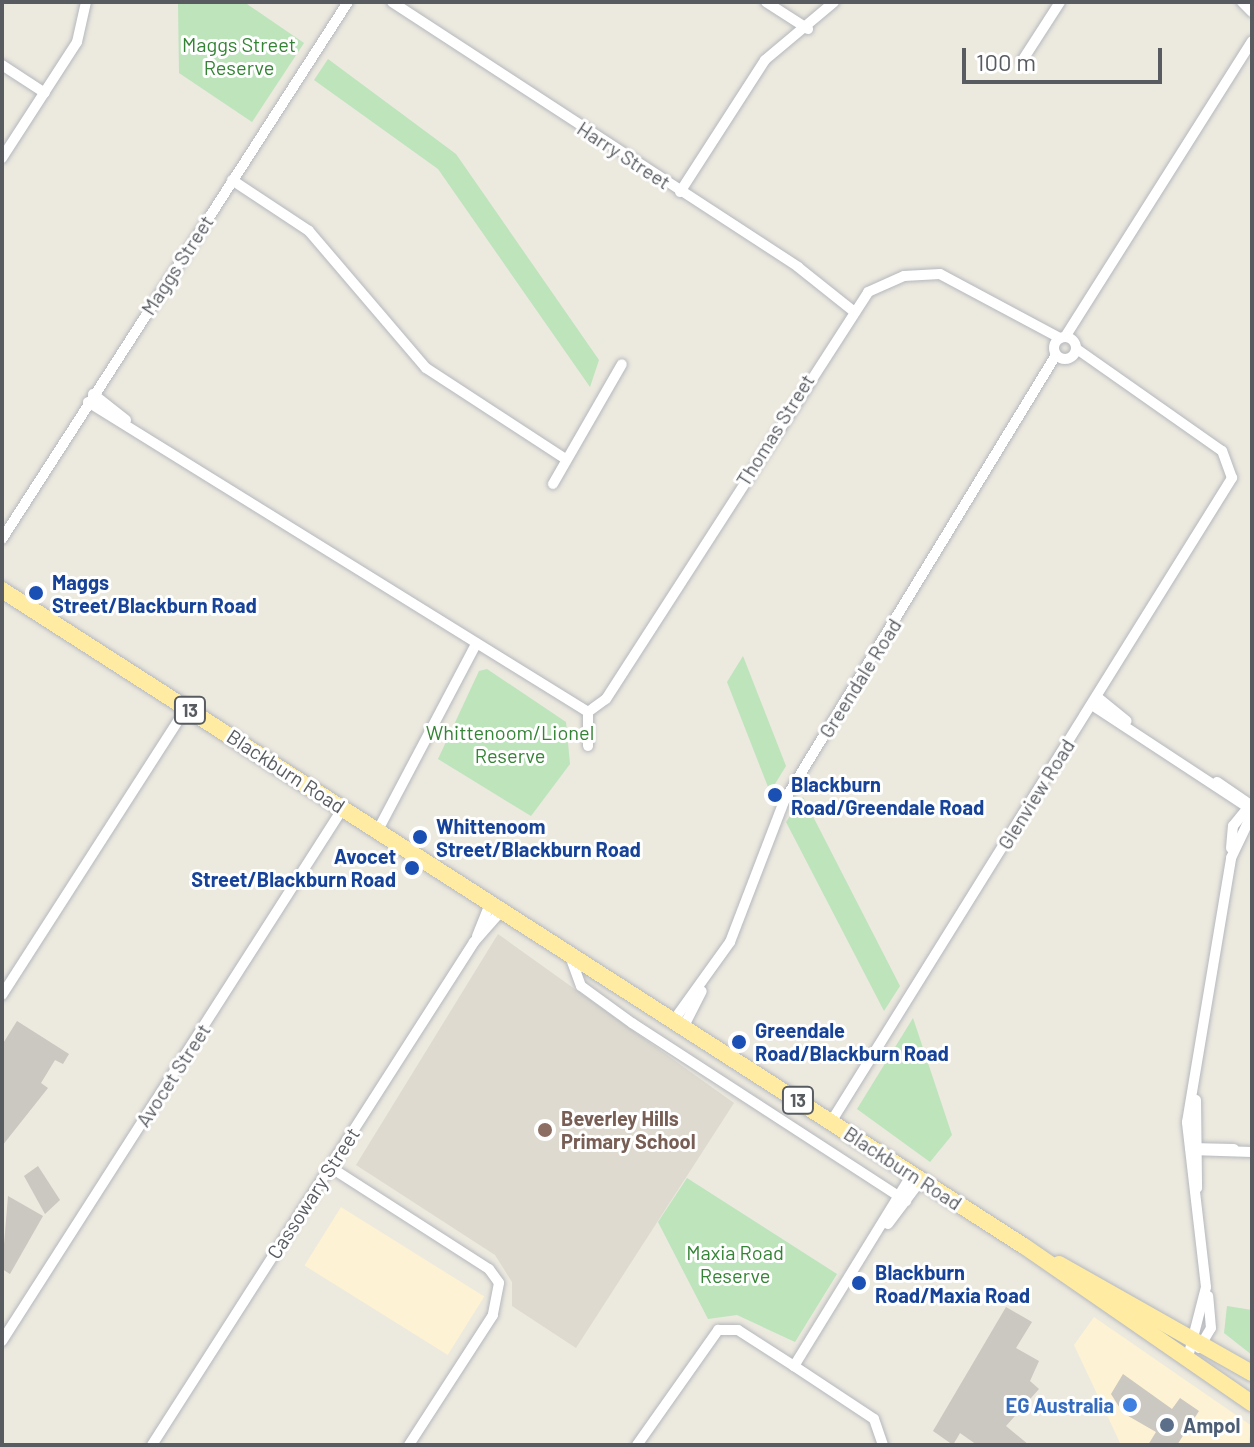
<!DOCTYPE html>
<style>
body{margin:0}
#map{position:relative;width:1254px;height:1447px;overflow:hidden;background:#ece9df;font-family:Barlow,sans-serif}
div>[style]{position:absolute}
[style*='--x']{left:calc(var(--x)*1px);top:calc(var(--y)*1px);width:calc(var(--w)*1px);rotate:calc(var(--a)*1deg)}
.commercial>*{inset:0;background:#fdf2d3;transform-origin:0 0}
.education>*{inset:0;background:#dedad0}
.green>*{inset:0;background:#bde4bb}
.building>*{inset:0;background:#cbc7c1}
.roads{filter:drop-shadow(0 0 2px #b5b8bd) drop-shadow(0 0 2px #b5b8bd)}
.street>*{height:10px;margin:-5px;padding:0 5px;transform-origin:5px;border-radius:5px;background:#fff}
.street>.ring{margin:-5px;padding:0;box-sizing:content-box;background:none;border:10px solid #fff;border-radius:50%}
.primary>*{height:16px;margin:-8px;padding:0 8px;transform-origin:8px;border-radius:8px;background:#ffeca2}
.dots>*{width:22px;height:22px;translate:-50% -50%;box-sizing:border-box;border:4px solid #fff;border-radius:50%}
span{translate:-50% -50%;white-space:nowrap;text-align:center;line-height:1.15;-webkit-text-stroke:6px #fff;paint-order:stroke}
.shield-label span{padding:2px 6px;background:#fff;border:2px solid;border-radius:6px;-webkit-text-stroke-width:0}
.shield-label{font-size:18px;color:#585c61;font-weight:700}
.park-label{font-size:20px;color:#348435}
.street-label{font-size:20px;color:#585c61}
.transit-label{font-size:20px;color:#164399;font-weight:700}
.left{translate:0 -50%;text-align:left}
.right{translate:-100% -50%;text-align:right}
.education-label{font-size:20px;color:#785e54;font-weight:700}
.shop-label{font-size:20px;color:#366cbe;font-weight:700}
.service-label{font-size:20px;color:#4e5e75;font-weight:700}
.frame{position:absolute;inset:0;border:4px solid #585c61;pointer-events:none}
.scale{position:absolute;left:962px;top:48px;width:200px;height:36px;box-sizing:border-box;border:4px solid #585c61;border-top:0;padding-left:10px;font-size:24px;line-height:28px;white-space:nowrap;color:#585c61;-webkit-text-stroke:6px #fff;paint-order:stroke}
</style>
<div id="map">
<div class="commercial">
<div style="left:341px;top:1207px;width:169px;height:69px;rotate:32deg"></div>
<div style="clip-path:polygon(1094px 1317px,1252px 1426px,1248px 1445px,1121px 1445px,1074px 1345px)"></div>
</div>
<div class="education">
<div style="clip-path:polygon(498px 934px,734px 1103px,576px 1348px,512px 1306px,512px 1282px,495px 1255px,356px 1165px)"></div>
</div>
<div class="green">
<div style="clip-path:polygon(178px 2px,244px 2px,304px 43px,252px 122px,179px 73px)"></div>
<div style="clip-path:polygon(328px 59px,456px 154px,599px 360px,590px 387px,438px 169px,314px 80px)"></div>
<div style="clip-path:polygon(743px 656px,786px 766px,770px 792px,727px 682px)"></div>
<div style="clip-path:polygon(487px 669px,566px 722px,570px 764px,531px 816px,438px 759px,479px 671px)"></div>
<div style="clip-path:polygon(803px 797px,900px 986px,884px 1011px,786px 822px)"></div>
<div style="clip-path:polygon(913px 1018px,952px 1135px,930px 1162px,857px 1109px)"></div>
<div style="clip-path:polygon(687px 1178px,837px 1274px,795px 1342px,737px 1315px,708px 1319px,658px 1222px)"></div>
<div style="clip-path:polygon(1227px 1306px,1252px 1310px,1252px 1355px,1224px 1333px)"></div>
</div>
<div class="building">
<div style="clip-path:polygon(17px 1021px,69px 1054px,63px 1064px,55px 1060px,41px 1083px,48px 1088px,2px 1146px,2px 1045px)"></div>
<div style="clip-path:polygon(38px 1166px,60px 1200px,45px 1214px,24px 1176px)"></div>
<div style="clip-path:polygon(8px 1196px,43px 1216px,10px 1274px,2px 1269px)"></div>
<div style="clip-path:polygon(1006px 1307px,1032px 1322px,1016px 1348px,1039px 1361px,1030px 1381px,1039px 1389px,1006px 1426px,1029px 1445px,977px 1445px,960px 1433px,953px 1445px,933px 1431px)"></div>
<div style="clip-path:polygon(1123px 1374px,1172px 1409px,1180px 1398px,1199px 1411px,1177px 1445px,1148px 1445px,1156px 1432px,1123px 1413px,1111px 1394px)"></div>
</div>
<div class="roads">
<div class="street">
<div style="--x:392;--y:2;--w:485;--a:33.1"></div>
<div style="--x:798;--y:267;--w:69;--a:38.5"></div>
<div style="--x:766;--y:2;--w:50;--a:32.7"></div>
<div style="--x:1242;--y:2;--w:14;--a:45"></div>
<div style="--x:1022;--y:61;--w:70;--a:-57.2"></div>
<div style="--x:2;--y:65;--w:51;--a:33.1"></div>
<div style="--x:2;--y:158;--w:138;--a:-57.1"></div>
<div style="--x:77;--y:42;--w:41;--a:-77.3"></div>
<div style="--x:232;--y:180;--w:92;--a:33.5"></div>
<div style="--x:309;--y:231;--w:180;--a:49.5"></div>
<div style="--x:426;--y:368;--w:165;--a:33.1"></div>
<div style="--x:680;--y:192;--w:157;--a:-57.2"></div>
<div style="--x:765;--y:60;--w:90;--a:-40"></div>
<div class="ring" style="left:1054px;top:337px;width:12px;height:12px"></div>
<div style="--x:1065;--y:337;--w:350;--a:-57.7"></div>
<div style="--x:93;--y:394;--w:42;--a:38.2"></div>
<div style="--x:88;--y:402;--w:588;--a:31.8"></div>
<div style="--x:553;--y:484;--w:138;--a:-60.1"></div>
<div style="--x:2;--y:539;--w:639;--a:-57.21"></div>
<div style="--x:1097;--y:697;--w:38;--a:39"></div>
<div style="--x:1092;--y:705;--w:191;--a:33.3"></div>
<div style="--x:588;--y:712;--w:22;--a:-36"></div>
<div style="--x:606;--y:699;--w:484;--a:-57.2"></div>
<div style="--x:868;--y:292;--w:39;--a:-24"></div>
<div style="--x:904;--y:276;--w:36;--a:-3"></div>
<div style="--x:940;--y:274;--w:136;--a:28.1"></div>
<div style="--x:588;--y:712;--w:34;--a:90"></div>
<div style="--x:1217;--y:782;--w:42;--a:34.4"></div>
<div style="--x:378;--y:830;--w:210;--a:-62.2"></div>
<div style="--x:1231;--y:848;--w:22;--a:-85"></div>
<div style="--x:1233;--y:826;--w:26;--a:-51"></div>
<div style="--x:477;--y:936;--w:37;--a:-68"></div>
<div style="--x:570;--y:956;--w:32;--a:70"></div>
<div style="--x:581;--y:986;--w:63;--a:36"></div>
<div style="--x:632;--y:1023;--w:327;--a:33"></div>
<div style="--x:2;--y:995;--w:341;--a:-57.3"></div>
<div style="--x:674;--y:1020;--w:96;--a:-54.3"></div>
<div style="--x:730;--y:942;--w:151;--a:-69"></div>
<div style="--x:784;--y:801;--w:522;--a:-58.62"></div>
<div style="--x:684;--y:1026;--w:39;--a:-63"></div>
<div style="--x:1196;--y:1100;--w:88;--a:89.3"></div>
<div style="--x:831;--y:1122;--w:759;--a:-58.09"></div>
<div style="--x:1232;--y:478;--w:29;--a:-110"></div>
<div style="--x:1222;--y:451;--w:177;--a:-144.9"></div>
<div style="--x:1190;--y:1148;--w:44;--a:1.3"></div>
<div style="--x:1191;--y:1150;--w:61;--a:1.9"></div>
<div style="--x:330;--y:1167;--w:189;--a:32.7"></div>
<div style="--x:489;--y:1269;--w:17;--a:54"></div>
<div style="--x:499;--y:1283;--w:33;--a:101"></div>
<div style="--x:493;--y:1315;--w:155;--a:122.9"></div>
<div style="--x:888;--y:1224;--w:55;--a:-53.1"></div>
<div style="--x:2;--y:1341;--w:633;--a:-57.39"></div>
<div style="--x:1199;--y:1348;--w:23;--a:-59"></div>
<div style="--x:1211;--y:1328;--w:32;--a:-95"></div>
<div style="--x:1187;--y:1361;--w:76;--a:-75.6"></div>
<div style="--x:1206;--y:1287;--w:166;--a:-96.6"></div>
<div style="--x:1187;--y:1122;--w:268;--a:-80.5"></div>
<div style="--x:1231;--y:858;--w:49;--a:-64.5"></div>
<div style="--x:794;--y:1366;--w:96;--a:33.5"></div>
<div style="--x:874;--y:1419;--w:28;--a:71"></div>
<div style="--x:152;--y:1445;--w:597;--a:-57.37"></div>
<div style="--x:474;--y:942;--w:43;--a:-48.8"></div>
<div style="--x:637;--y:1445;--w:141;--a:-54.8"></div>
<div style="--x:718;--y:1330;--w:20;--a:0"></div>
<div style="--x:738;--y:1330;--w:67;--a:32.7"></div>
<div style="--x:794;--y:1366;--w:225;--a:-58.4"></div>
</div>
<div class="primary">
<div style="--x:2;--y:590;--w:1214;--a:32.7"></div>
<div style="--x:1024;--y:1246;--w:277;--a:34.6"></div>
<div style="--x:1059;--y:1264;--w:222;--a:29.5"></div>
</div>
</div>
<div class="dots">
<div style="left:36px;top:593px;background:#1a4fb4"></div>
<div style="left:775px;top:795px;background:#1a4fb4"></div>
<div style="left:420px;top:837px;background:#1a4fb4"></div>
<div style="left:412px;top:868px;background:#1a4fb4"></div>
<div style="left:739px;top:1042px;background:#1a4fb4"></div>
<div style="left:545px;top:1130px;background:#8d6e63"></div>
<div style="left:859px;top:1283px;background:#1a4fb4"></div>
<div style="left:1130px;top:1405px;background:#3f7fe0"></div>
<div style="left:1167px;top:1425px;background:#5c6f8a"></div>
</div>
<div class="shield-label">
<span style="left:190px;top:710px">13</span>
<span style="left:798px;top:1100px">13</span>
</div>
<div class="park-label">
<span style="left:239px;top:56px">Maggs Street<br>Reserve</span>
<span style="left:510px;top:744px">Whittenoom/Lionel<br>Reserve</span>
<span style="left:735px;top:1264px">Maxia Road<br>Reserve</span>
</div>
<div class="street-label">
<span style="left:624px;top:155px;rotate:33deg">Harry Street</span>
<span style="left:177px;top:265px;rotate:-57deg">Maggs Street</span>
<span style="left:775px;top:430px;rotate:-58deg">Thomas Street</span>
<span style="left:860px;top:678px;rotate:-58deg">Greendale Road</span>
<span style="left:286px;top:771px;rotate:33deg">Blackburn Road</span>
<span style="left:1036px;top:794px;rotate:-58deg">Glenview Road</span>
<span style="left:173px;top:1075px;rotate:-57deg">Avocet Street</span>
<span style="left:903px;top:1168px;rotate:33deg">Blackburn Road</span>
<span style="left:313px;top:1193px;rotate:-57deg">Cassowary Street</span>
</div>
<div class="transit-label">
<span class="left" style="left:52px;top:594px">Maggs<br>Street/Blackburn Road</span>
<span class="left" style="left:791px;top:796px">Blackburn<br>Road/Greendale Road</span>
<span class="left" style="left:436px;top:838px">Whittenoom<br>Street/Blackburn Road</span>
<span class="right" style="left:396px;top:868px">Avocet<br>Street/Blackburn Road</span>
<span class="left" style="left:755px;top:1042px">Greendale<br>Road/Blackburn Road</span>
<span class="left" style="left:875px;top:1284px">Blackburn<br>Road/Maxia Road</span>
</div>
<div class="education-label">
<span class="left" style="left:561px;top:1130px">Beverley Hills<br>Primary School</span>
</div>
<div class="shop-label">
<span class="right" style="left:1114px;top:1405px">EG Australia</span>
</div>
<div class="service-label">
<span class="left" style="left:1183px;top:1425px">Ampol</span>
</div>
<div class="frame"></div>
<div class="scale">100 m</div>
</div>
